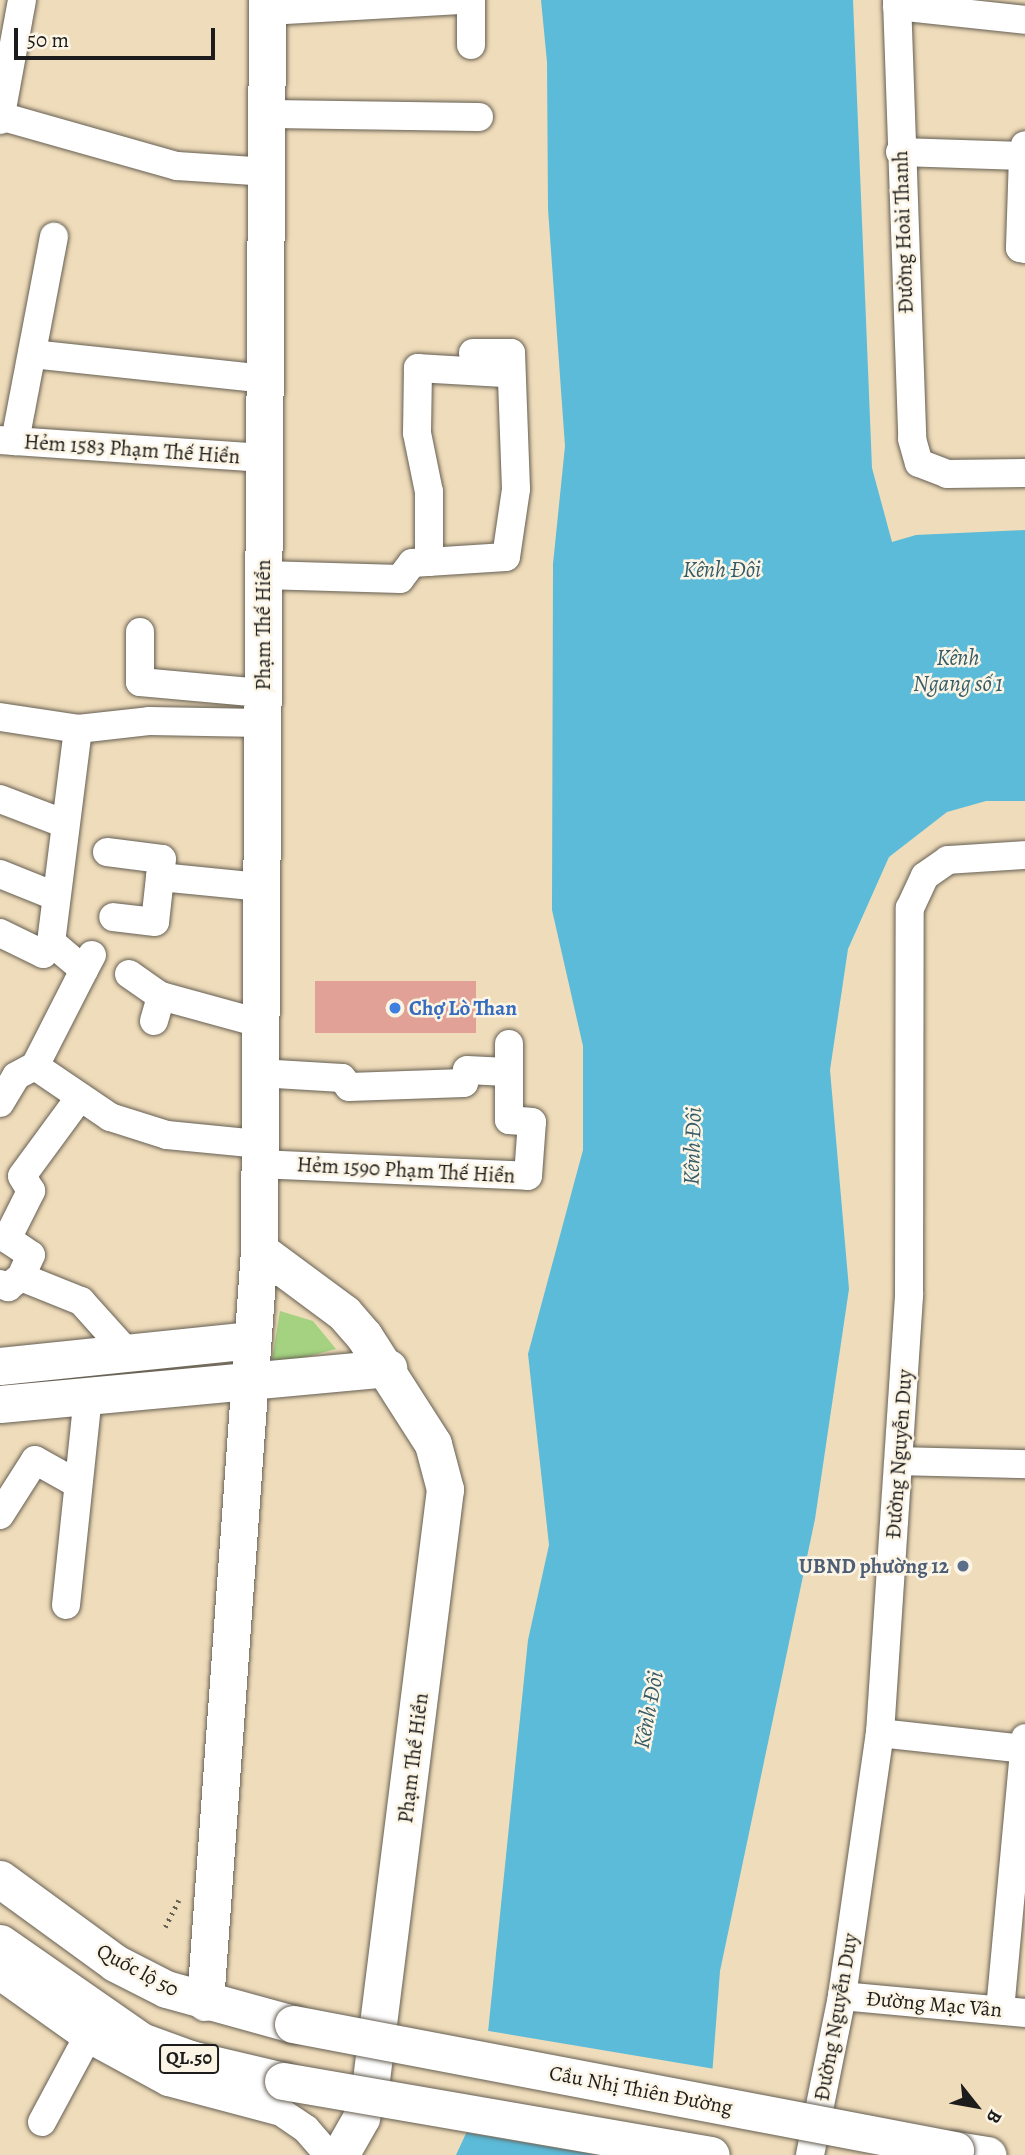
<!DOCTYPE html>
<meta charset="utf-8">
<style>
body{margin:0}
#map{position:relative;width:1025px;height:2155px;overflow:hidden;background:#efdcba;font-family:Alegreya,serif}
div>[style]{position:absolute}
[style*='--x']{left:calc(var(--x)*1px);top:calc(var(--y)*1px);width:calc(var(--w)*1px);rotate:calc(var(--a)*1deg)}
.green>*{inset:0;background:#a4d280}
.water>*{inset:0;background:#5bbbd9}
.pier>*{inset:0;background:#efdcba}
.building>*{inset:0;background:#e1a196;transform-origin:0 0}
.path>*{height:4.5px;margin-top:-2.25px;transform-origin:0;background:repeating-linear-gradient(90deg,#665f53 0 2px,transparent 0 7px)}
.roads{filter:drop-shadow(0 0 2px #665f53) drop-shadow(0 0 2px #665f53)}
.minor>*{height:28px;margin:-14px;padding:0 14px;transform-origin:14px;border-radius:14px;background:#fff}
.major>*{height:37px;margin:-18.5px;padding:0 18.5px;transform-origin:18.5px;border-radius:18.5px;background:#fff}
.bridges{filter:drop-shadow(0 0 2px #665f53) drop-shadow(0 0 2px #665f53)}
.major-bridge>*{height:37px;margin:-18.5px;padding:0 18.5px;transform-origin:18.5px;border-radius:18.5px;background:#fff}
.dots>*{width:19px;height:19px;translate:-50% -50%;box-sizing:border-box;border:4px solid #fcf5e5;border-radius:50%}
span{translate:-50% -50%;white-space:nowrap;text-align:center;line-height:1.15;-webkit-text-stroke:5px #fcf5e5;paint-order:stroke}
.shield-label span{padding:2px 5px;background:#fcf5e5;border:2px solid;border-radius:5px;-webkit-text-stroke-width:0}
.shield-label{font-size:19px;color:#1c1c1c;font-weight:700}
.street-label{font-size:21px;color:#1c1c1c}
.shop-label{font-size:21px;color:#366cbe;font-weight:700}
.left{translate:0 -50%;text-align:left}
.service-label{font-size:21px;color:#4e5e75;font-weight:700}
.right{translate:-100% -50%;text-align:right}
.water-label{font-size:23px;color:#355c68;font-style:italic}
.north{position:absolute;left:941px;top:2071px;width:70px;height:70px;-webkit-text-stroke:5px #fcf5e5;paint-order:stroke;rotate:121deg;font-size:19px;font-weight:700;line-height:28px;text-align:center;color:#1c1c1c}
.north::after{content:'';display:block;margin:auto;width:24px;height:32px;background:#1c1c1c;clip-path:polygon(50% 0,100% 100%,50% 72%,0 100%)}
.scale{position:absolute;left:14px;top:28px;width:201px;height:32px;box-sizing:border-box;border:4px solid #1c1c1c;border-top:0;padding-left:9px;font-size:21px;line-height:24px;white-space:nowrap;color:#1c1c1c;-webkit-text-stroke:5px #fcf5e5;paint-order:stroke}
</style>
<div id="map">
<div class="green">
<div style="clip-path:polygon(280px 1311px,313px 1321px,336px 1349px,271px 1366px)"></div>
</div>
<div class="water">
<div style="clip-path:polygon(541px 0,853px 0,872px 468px,892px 542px,916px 535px,1025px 530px,1025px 801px,986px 801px,947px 812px,889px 857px,848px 949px,830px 1070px,849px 1289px,815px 1519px,720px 1971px,706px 2155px,456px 2155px,481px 2101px,528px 1640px,549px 1545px,528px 1354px,583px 1150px,583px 1046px,552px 910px,553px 564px,565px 446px,548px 209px,547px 62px)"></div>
</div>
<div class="pier">
<div style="clip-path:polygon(483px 2030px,715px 2069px,710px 2155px,598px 2155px,463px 2132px,478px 2100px)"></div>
</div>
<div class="building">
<div style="left:476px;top:981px;width:52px;height:161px;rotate:90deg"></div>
</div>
<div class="path">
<div style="--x:165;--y:1927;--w:30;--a:-63"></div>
</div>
<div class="roads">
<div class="minor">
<div style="--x:471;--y:0;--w:45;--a:90"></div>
<div style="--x:897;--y:0;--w:439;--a:88"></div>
<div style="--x:912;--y:439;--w:25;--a:74"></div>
<div style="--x:919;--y:463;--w:30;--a:21"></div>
<div style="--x:947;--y:474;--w:78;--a:-0.7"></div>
<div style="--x:897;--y:6;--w:129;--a:6.2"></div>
<div style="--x:268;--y:11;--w:188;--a:-3.3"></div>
<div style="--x:269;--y:114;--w:210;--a:0.8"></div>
<div style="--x:0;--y:116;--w:184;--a:15.8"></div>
<div style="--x:177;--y:166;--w:92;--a:3.7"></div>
<div style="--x:0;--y:120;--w:122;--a:-79.6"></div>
<div style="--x:900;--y:152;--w:123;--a:1.9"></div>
<div style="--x:1023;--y:156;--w:11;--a:-80"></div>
<div style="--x:1023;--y:156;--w:92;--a:91.9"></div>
<div style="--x:1020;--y:248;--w:5;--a:11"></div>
<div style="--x:32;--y:354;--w:234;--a:6.1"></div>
<div style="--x:0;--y:440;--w:265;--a:3.9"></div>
<div style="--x:15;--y:441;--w:208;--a:-79.2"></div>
<div style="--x:429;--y:562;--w:70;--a:-90"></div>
<div style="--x:429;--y:492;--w:60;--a:-101.5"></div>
<div style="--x:417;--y:433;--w:65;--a:-89.1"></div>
<div style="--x:418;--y:368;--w:85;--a:3.4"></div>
<div style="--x:263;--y:575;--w:137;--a:1.7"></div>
<div style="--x:400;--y:579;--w:20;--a:-53"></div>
<div style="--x:412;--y:563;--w:94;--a:-3.7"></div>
<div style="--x:506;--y:557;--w:69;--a:-81.6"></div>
<div style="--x:516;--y:489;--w:136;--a:-92.1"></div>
<div style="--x:511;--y:353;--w:38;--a:180"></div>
<div style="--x:140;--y:632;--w:50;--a:90"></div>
<div style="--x:140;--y:682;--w:122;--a:5.2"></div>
<div style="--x:0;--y:717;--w:79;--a:8.7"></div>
<div style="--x:78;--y:729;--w:71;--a:-6.4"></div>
<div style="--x:149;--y:721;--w:113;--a:1"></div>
<div style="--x:78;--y:729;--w:215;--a:97.2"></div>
<div style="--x:51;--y:942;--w:43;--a:40.3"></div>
<div style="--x:84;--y:970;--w:17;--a:-62"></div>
<div style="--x:0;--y:799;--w:67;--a:20.9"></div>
<div style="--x:107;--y:852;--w:55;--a:7.3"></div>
<div style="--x:162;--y:859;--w:63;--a:96.3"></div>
<div style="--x:155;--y:922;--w:42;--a:-173.2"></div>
<div style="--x:0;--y:874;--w:59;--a:21.8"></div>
<div style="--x:160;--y:877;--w:100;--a:5.7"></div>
<div style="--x:0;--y:933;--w:48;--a:26"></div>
<div style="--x:43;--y:954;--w:14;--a:-56"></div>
<div style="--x:129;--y:974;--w:39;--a:35"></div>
<div style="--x:161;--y:996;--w:102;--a:15.4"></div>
<div style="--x:154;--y:1021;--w:26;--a:-74"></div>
<div style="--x:35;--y:1066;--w:91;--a:34.2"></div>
<div style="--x:110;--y:1117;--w:60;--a:17.5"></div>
<div style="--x:167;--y:1135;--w:91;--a:5.6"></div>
<div style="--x:35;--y:1066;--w:108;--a:-63"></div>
<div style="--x:259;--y:1073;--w:83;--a:3.4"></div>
<div style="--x:342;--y:1078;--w:11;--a:52"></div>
<div style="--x:349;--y:1087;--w:115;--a:-2"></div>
<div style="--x:464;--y:1083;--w:13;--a:-77"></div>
<div style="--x:467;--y:1070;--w:40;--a:2.9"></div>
<div style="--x:0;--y:1103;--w:31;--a:-59"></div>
<div style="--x:16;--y:1076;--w:21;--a:-28"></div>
<div style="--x:258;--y:1164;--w:270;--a:2.5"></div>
<div style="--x:528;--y:1176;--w:54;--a:-85.8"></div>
<div style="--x:532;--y:1122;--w:23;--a:-175"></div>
<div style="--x:509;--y:1120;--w:76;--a:-90"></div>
<div style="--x:21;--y:1277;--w:65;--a:21.8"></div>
<div style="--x:81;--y:1301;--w:69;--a:48"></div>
<div style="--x:0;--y:1284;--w:9;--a:21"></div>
<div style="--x:8;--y:1287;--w:16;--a:-38"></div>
<div style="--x:21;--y:1277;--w:24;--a:-66"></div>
<div style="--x:31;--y:1255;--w:29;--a:-146"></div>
<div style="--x:7;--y:1239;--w:54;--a:-63.4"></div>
<div style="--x:31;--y:1191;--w:17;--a:-121"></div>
<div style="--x:22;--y:1176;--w:98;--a:-53.7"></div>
<div style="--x:899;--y:1461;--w:126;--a:1.4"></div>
<div style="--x:0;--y:1515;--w:65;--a:-57.5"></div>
<div style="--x:35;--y:1460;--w:49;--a:29.2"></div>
<div style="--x:66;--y:1605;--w:211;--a:-84"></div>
<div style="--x:880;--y:1733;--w:146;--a:6.3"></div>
<div style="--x:0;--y:1976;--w:107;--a:35.5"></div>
<div style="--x:87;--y:2038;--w:92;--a:28.5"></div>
<div style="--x:168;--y:2082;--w:117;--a:14.9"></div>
<div style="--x:281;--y:2112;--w:30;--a:34"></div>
<div style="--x:306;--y:2129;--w:35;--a:49"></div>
<div style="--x:842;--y:1996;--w:184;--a:5.3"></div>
<div style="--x:1000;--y:2010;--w:273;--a:-84.7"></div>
<div style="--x:42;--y:2122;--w:95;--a:-61.8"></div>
<div style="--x:810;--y:2155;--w:162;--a:-78.6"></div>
<div style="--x:842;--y:1996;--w:266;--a:-81.8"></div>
<div style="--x:880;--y:1733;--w:439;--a:-86.2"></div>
<div style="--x:909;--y:1295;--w:387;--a:-89.9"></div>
<div style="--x:910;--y:908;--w:35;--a:-65"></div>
<div style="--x:925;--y:876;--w:28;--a:-35"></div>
<div style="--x:948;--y:860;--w:77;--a:-3.7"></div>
</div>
<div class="major">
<div style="--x:259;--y:1250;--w:106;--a:36.5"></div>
<div style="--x:344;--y:1313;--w:30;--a:49"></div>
<div style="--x:364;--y:1336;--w:128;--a:57.4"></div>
<div style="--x:433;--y:1444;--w:47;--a:75.1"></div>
<div style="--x:445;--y:1489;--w:596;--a:97.14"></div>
<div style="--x:371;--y:2080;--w:39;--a:105"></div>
<div style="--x:361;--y:2118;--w:43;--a:119.6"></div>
<div style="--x:0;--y:1366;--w:253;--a:-5.9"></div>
<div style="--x:0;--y:1404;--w:390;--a:-5.3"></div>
<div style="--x:0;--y:1879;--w:142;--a:36.1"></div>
<div style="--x:115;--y:1963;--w:57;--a:27"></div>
<div style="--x:166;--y:1989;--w:132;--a:15.4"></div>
<div style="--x:0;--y:1943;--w:172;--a:34.8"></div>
<div style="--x:141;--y:2041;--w:52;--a:20.2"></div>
<div style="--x:190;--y:2059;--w:96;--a:13.3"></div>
<div style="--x:205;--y:2002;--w:754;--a:-85.89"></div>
<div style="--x:259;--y:1250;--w:1250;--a:-89.63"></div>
<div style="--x:955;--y:2150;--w:33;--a:9"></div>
</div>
</div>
<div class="bridges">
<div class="major-bridge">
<div style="--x:293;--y:2024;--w:674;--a:10.78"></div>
<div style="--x:283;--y:2081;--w:434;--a:9.8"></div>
</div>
</div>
<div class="dots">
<div style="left:395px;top:1008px;background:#3f7fe0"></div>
<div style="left:963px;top:1566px;background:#5c6f8a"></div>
</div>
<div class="shield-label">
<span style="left:189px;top:2059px">QL.50</span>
</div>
<div class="street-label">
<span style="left:903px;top:232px;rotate:-92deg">Đường Hoài Thanh</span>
<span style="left:132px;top:449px;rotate:4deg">Hẻm 1583 Phạm Thế Hiển</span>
<span style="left:263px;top:625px;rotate:-90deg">Phạm Thế Hiển</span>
<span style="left:406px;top:1170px;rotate:3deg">Hẻm 1590 Phạm Thế Hiển</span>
<span style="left:899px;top:1454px;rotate:-86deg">Đường Nguyễn Duy</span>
<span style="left:413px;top:1758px;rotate:-83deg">Phạm Thế Hiển</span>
<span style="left:138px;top:1970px;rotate:28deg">Quốc lộ 50</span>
<span style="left:934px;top:2004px;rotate:5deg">Đường Mạc Vân</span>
<span style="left:836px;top:2017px;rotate:-80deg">Đường Nguyễn Duy</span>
<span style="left:641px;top:2090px;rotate:11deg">Cầu Nhị Thiên Đường</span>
</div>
<div class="shop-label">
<span class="left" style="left:409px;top:1008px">Chợ Lò Than</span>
</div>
<div class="service-label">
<span class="right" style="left:949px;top:1566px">UBND phường 12</span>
</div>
<div class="water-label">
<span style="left:722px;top:570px">Kênh Đôi</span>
<span style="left:958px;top:671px">Kênh<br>Ngang số 1</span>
<span style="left:693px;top:1146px;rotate:-88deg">Kênh Đôi</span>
<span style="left:649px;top:1710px;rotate:-79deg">Kênh Đôi</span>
</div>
<div class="north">B</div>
<div class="scale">50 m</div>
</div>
